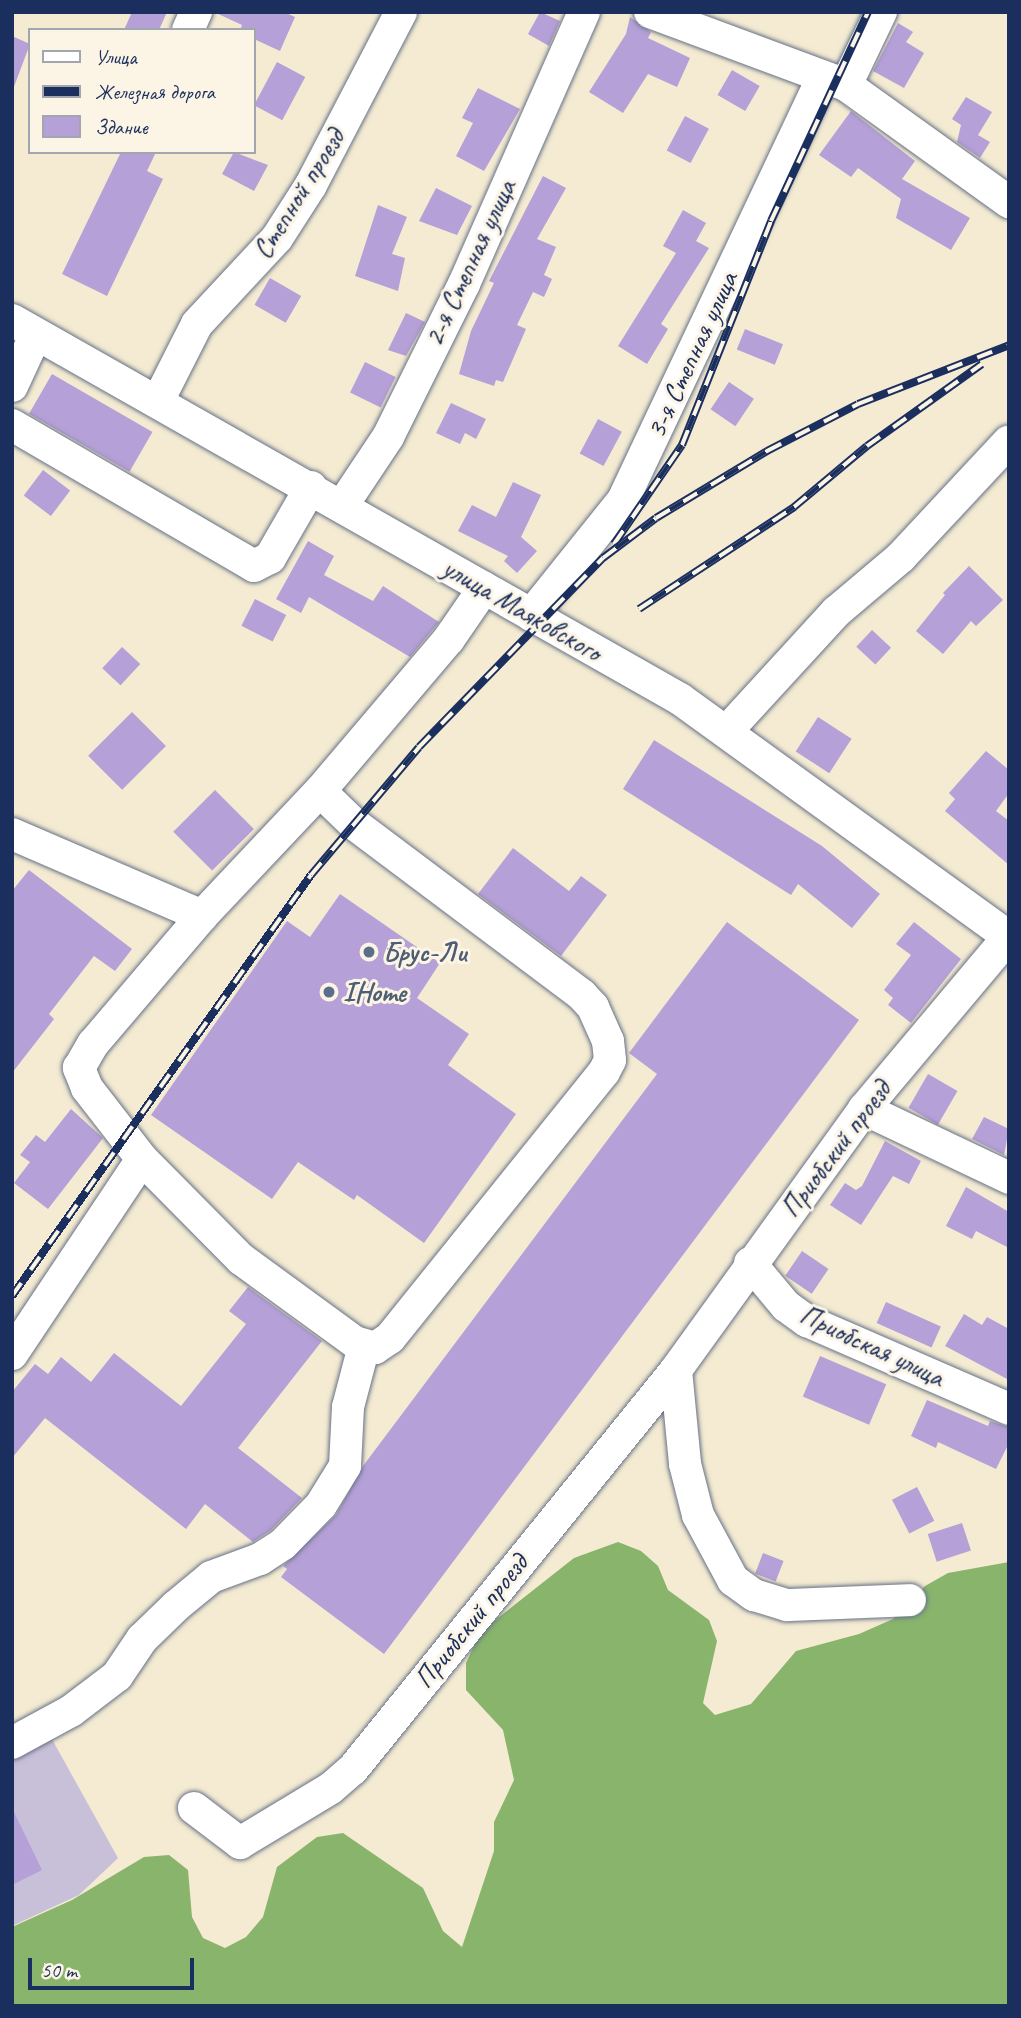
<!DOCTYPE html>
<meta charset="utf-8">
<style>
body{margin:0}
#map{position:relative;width:1021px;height:2018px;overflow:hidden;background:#f4ebd2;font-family:Caveat,sans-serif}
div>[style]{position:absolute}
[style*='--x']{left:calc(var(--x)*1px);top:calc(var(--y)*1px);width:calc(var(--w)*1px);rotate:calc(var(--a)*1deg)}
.industrial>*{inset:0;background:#c8bfd8}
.forest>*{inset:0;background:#88b46c}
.building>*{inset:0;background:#b5a0d7;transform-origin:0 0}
.roads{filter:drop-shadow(0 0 2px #677187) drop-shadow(0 0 2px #677187)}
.minor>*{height:32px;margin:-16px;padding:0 16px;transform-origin:16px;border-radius:16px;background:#fff}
.rail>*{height:8px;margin-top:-4px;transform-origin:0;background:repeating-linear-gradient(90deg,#fcf5e5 0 16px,#1b2f5e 0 32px);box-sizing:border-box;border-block:2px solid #1b2f5e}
.dots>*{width:19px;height:19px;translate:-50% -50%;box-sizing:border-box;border:4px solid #fcf5e5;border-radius:50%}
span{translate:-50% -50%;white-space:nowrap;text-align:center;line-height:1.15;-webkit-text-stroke:6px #fcf5e5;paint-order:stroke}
.street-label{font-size:28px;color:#1b2f5e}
.service-label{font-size:28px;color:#4e5e75;font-weight:700}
.left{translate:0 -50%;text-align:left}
.frame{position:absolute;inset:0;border:14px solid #1b2f5e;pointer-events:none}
.legend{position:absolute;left:28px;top:28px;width:228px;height:126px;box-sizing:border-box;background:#fcf5e5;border:2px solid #a2a6af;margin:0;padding:9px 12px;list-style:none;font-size:21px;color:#1b2f5e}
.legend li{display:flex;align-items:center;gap:14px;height:35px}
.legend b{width:35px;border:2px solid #a2a6af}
.scale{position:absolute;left:28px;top:1958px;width:166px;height:32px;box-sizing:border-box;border:4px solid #1b2f5e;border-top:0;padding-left:9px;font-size:21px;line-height:24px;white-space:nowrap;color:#1b2f5e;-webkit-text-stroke:5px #fcf5e5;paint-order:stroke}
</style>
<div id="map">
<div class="industrial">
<div style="clip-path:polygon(38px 1714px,118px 1858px,79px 1895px,12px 1926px,12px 1728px)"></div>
</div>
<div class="forest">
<div style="clip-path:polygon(618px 1542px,641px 1551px,658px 1566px,668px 1590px,709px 1620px,717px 1641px,703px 1703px,715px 1715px,751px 1704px,796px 1651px,859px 1634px,893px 1619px,925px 1586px,948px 1573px,1009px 1562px,1009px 2006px,12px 2006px,12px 1927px,72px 1900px,144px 1857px,169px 1855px,188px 1870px,192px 1917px,203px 1938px,225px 1948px,246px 1937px,263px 1917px,277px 1867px,317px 1837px,343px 1833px,423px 1888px,443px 1931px,462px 1947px,494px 1851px,494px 1822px,514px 1780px,503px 1730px,466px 1690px,466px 1663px,477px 1639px,494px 1621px,574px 1558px)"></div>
</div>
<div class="building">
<div style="clip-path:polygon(132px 12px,167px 12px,159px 30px,124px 30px)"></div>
<div style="clip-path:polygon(214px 12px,284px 12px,295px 17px,280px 51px,254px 39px,254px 30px,240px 30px,242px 25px)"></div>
<div style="clip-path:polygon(540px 12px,560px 21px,549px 46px,528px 34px)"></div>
<div style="clip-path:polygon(630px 17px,651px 32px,648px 38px,690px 58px,677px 87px,648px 74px,623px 113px,589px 92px,626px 34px)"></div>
<div style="clip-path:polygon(898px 23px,913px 32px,906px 42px,924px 53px,904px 88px,873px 71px)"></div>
<div style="clip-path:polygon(12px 36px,30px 44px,12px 92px)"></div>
<div style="left:277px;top:62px;width:32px;height:49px;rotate:28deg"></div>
<div style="left:732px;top:70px;width:32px;height:29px;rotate:30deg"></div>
<div style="clip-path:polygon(478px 88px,520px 109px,484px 171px,456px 156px,473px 123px,462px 118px)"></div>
<div style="clip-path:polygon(966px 97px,992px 112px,978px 135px,990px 142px,980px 158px,957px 142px,961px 125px,952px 119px)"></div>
<div style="clip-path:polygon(851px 111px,915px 161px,902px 179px,970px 218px,951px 250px,896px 218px,901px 199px,858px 168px,851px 177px,819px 155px)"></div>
<div style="left:685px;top:116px;width:27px;height:39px;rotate:28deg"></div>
<div style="clip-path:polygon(121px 152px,156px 152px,147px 171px,163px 179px,107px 296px,62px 274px)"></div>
<div style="clip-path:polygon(234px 152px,268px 165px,254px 191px,222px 174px)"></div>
<div style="clip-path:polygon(543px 176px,566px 188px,537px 239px,556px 247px,544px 275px,552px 279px,544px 297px,533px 292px,517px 325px,526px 329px,503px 382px,496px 380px,494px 386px,459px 374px,471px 331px,494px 283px,489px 281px)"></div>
<div style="clip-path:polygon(436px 188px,472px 206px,457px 235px,419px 221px)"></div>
<div style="clip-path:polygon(378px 205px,407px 217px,392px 254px,405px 258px,398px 291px,355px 276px)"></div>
<div style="clip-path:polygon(683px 210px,706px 223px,696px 241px,709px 248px,661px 324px,668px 329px,647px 364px,618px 346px,676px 253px,663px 246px)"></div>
<div style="left:270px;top:278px;width:36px;height:31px;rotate:30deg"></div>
<div style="clip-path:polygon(406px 313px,425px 322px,406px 356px,388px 350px)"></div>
<div style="left:745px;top:329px;width:41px;height:22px;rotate:22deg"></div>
<div style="left:365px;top:362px;width:34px;height:34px;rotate:26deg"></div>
<div style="left:52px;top:374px;width:116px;height:46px;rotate:30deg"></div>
<div style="left:729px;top:382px;width:30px;height:33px;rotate:34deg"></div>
<div style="clip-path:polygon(451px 403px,486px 419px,476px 439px,465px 433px,460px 444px,436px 433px)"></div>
<div style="left:598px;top:419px;width:27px;height:39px;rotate:28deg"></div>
<div style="left:43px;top:470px;width:34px;height:32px;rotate:37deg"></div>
<div style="clip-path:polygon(513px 482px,541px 495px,521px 537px,537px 551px,517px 573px,504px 561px,508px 556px,458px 531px,472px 505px,496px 517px)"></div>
<div style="clip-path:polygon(308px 541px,334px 556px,324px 575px,373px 601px,383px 586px,439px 622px,410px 657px,309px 597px,301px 613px,276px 599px)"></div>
<div style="clip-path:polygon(969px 566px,1003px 600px,976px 626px,971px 621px,943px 654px,916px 631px,945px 595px,943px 593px)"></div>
<div style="left:255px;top:599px;width:35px;height:30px;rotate:27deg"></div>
<div style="left:872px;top:630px;width:26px;height:23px;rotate:43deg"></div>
<div style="left:122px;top:647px;width:25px;height:29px;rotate:43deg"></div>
<div style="left:132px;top:712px;width:48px;height:62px;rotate:45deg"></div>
<div style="left:818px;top:717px;width:40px;height:41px;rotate:33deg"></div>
<div style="clip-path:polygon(654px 740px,822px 846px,880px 894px,852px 928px,798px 884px,791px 895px,623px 789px)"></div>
<div style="clip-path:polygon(986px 751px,1009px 770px,1009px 793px,996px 811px,1009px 821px,1009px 865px,945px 811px,955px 799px,949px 793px)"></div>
<div style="left:215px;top:790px;width:55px;height:59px;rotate:45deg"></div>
<div style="clip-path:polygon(513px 848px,569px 891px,581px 876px,607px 895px,561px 956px,478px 894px)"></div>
<div style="clip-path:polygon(29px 870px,132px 949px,115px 971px,94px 956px,49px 1014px,54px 1019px,12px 1073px,12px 891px)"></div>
<div style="clip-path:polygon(340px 894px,440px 963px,417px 998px,469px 1034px,448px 1065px,516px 1114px,424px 1243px,357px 1195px,354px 1200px,298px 1162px,272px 1199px,151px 1115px,287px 921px,310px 937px)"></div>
<div style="clip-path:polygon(727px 922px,859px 1020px,384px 1654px,281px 1577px,287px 1569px,283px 1566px,336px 1515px,363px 1466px,657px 1074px,629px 1053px)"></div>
<div style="clip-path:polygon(914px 922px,961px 959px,911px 1023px,888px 1005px,893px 998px,884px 990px,911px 955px,896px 944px)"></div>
<div style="left:928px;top:1074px;width:34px;height:39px;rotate:30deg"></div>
<div style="clip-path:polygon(71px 1109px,103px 1138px,48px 1209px,14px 1183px,30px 1162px,20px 1155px,36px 1135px,45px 1142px)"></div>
<div style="clip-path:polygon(984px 1117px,1009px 1129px,1004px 1155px,972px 1139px)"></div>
<div style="clip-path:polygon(885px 1141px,921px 1161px,909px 1184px,893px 1176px,861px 1225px,830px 1205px,845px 1183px,856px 1190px,862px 1186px)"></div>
<div style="clip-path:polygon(966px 1187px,1009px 1212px,1009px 1248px,976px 1231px,972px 1239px,946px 1226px)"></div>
<div style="left:802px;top:1251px;width:32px;height:30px;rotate:34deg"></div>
<div style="clip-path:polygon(248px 1287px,322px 1341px,238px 1448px,302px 1498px,271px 1530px,253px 1542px,205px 1504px,186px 1529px,45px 1418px,12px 1458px,12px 1392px,35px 1364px,48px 1374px,61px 1357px,91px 1382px,114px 1353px,181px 1406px,246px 1324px,229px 1311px)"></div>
<div style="left:886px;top:1302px;width:60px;height:23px;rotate:24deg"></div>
<div style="clip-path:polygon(964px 1314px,982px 1325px,987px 1317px,1009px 1329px,1009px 1380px,945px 1346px)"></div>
<div style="left:820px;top:1356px;width:72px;height:44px;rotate:23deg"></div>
<div style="clip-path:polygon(927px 1400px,988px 1426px,990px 1421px,1009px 1427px,1009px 1443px,996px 1469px,938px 1442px,936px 1448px,911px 1436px)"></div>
<div style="left:917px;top:1487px;width:38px;height:28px;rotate:63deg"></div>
<div style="left:962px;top:1523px;width:29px;height:36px;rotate:72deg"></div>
<div style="left:763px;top:1553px;width:22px;height:22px;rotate:21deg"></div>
<div style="clip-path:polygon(12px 1808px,42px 1870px,12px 1885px)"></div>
</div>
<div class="roads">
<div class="minor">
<div style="--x:650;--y:12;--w:209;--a:20.4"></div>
<div style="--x:846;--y:85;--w:201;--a:35.7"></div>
<div style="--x:188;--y:30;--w:20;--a:-66"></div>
<div style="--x:846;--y:85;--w:81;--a:-64.4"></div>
<div style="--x:12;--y:320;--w:768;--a:29.57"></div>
<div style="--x:680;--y:699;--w:406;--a:35.9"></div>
<div style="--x:12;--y:386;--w:57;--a:-65.2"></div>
<div style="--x:159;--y:399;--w:84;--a:-63.1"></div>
<div style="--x:197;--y:324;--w:117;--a:-47.1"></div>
<div style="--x:277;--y:238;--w:63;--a:-57.3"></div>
<div style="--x:311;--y:185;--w:195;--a:-62.5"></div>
<div style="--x:12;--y:425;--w:280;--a:30.2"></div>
<div style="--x:254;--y:566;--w:18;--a:-27"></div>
<div style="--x:270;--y:558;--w:82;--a:-60"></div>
<div style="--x:342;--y:506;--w:83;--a:-56.3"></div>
<div style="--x:388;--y:437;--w:171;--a:-63.6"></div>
<div style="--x:464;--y:284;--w:297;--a:-66.2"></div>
<div style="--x:531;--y:615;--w:147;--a:-51.3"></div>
<div style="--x:623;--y:500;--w:468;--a:-64.7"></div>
<div style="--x:726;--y:732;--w:163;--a:-47.5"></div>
<div style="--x:836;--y:612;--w:85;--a:-40.2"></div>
<div style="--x:901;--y:557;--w:158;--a:-47"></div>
<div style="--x:12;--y:834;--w:207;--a:23.3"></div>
<div style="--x:864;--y:1109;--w:161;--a:25.4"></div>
<div style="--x:142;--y:1159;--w:90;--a:-127.8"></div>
<div style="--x:87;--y:1088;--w:22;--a:-112"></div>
<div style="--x:79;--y:1068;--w:28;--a:-60"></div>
<div style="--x:93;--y:1044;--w:168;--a:-49.6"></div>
<div style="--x:202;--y:916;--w:172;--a:-46.7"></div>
<div style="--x:750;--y:1263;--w:56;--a:50.1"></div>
<div style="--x:786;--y:1306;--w:26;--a:36"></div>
<div style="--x:807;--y:1321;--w:220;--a:23.5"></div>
<div style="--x:12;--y:1354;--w:234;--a:-56.3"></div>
<div style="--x:142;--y:1159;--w:141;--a:45.3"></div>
<div style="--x:241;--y:1259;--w:141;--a:36.1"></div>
<div style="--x:355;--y:1342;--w:21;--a:17"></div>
<div style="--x:375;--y:1348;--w:18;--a:-34"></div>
<div style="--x:390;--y:1338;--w:341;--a:-51.2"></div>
<div style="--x:604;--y:1072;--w:13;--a:-63"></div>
<div style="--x:610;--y:1060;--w:19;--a:-96"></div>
<div style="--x:608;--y:1041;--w:37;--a:-114"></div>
<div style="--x:593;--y:1007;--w:16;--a:-133"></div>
<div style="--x:582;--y:995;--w:285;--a:-143.1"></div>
<div style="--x:354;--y:824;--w:47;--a:-135.9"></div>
<div style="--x:320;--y:791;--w:199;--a:-49.7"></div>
<div style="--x:449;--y:639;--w:62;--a:-55.5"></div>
<div style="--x:676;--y:1370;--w:94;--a:84.5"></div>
<div style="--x:685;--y:1464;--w:53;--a:75.7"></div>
<div style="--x:698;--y:1515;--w:74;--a:61.7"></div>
<div style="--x:733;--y:1580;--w:26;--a:36"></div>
<div style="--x:754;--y:1595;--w:34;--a:17"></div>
<div style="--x:787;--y:1605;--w:123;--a:-2.3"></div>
<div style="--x:12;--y:1743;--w:67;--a:-28.5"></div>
<div style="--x:71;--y:1711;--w:58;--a:-37.3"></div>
<div style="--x:117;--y:1676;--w:45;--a:-56"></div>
<div style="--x:142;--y:1639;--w:47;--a:-44.1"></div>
<div style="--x:176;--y:1606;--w:45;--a:-39.6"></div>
<div style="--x:211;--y:1577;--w:52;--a:-20.2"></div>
<div style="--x:260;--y:1559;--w:27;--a:-33"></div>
<div style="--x:283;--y:1544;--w:54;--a:-45.7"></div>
<div style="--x:321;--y:1505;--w:46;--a:-58.4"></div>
<div style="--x:345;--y:1466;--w:59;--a:-87.1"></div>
<div style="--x:348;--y:1407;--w:63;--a:-75.3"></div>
<div style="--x:194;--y:1808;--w:58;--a:37.3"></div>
<div style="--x:240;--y:1843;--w:106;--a:-31.1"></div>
<div style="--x:331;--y:1788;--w:29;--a:-41"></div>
<div style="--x:353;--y:1769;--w:513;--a:-51.01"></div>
<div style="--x:676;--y:1370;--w:322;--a:-54.2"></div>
<div style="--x:864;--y:1109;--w:226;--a:-50"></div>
</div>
</div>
<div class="rail">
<div style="--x:614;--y:544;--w:120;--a:-55.5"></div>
<div style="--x:682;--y:445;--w:241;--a:-68.3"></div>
<div style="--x:771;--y:221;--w:230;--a:-65.1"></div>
<div style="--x:639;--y:609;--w:186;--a:-33.3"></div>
<div style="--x:794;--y:507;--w:95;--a:-39.9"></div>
<div style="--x:867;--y:446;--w:141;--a:-35.5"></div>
<div style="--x:12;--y:1296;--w:516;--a:-54.62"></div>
<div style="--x:311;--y:875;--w:167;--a:-49.8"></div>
<div style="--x:419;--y:747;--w:264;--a:-45.8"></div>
<div style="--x:603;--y:558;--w:66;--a:-37"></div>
<div style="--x:656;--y:518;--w:130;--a:-31.1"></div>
<div style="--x:767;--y:451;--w:102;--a:-27.3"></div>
<div style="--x:858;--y:404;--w:162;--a:-21.3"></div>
</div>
<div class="dots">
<div style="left:369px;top:952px;background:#5c6f8a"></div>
<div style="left:329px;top:992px;background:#5c6f8a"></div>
</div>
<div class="street-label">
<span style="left:299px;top:194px;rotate:-58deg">Степной проезд</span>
<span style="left:470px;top:263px;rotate:-65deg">2-я Степная улица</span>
<span style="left:692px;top:355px;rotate:-65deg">3-я Степная улица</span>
<span style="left:522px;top:610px;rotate:30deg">улица Маяковского</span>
<span style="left:836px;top:1149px;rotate:-53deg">Приобский проезд</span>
<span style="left:872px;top:1346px;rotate:25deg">Приобская улица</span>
<span style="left:471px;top:1621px;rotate:-51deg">Приобский проезд</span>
</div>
<div class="service-label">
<span class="left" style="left:383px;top:952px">Брус-Ли</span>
<span class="left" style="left:343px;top:992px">IHome</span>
</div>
<div class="frame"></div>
<ul class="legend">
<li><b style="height:9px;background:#fff"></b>Улица</li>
<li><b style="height:9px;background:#1b2f5e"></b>Железная дорога</li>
<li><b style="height:19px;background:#b5a0d7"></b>Здание</li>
</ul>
<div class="scale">50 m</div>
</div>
